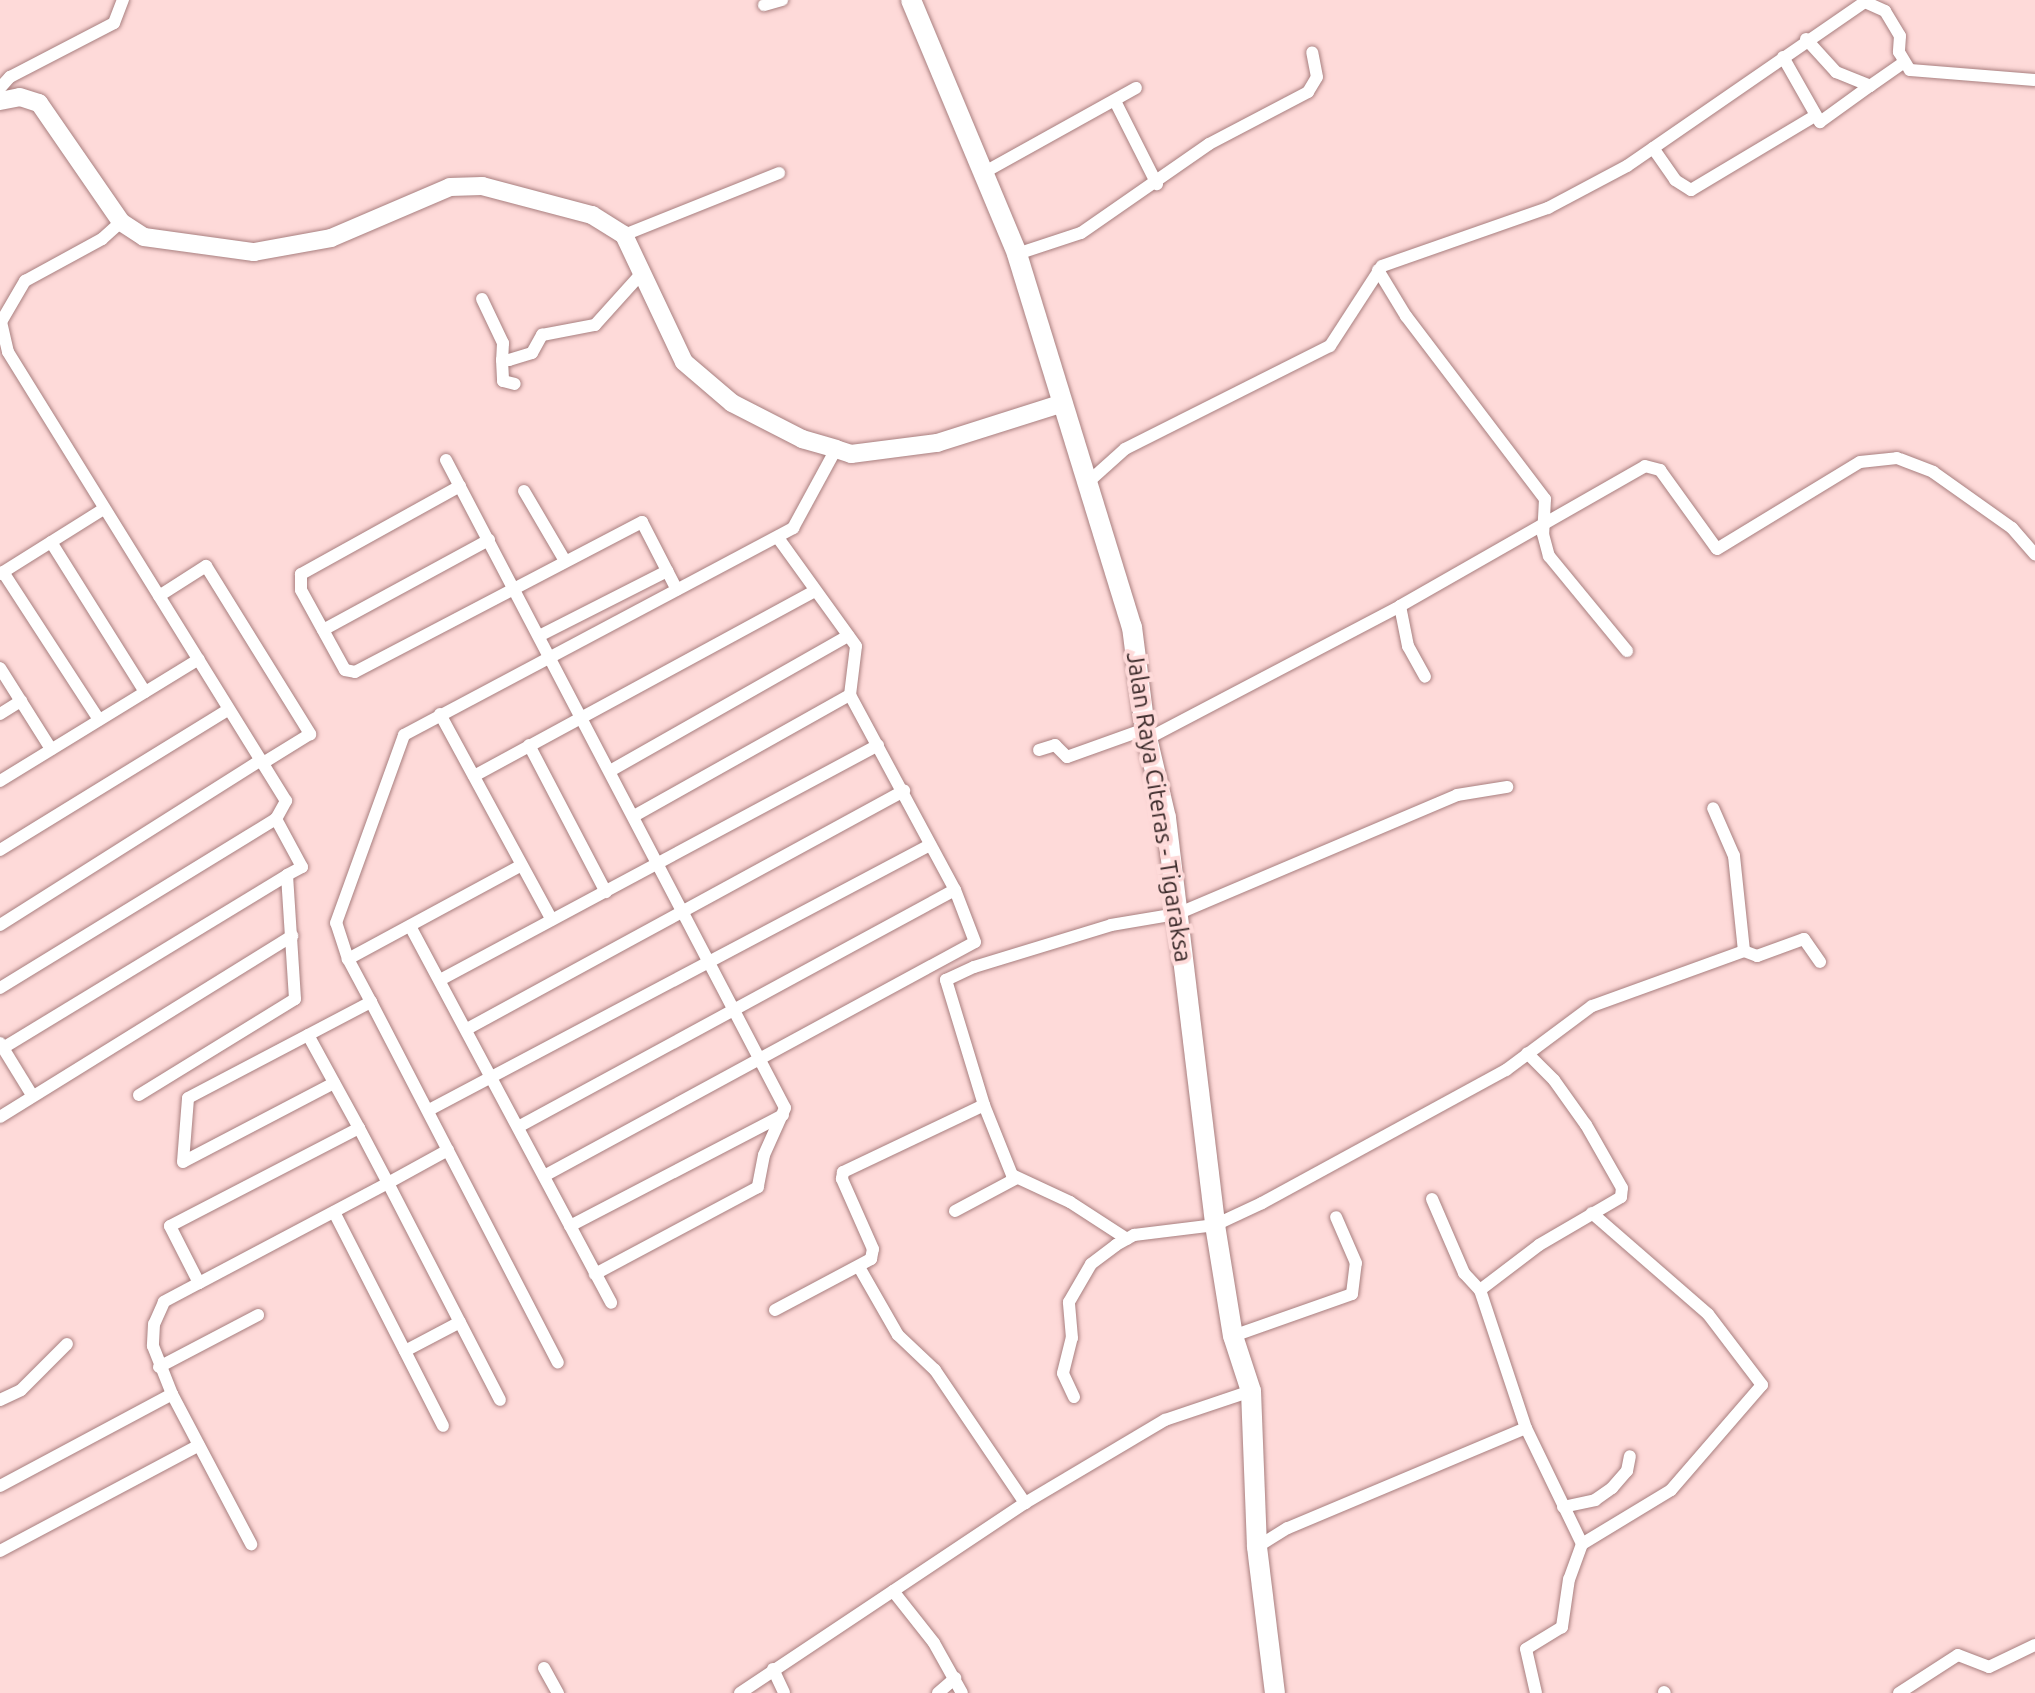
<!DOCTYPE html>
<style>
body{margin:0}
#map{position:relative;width:2035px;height:1693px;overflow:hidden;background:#fedad9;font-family:Ubuntu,sans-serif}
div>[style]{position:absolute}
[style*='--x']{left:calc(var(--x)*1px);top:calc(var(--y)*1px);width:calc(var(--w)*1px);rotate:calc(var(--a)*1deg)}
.roads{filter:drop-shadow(0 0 2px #a87f7f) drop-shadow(0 0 2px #a87f7f)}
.street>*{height:12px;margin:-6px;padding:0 6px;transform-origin:6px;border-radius:6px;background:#fff}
.secondary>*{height:18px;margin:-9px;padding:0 9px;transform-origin:9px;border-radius:9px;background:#fff}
.primary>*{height:20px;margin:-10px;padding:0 10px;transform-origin:10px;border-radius:10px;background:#fff}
span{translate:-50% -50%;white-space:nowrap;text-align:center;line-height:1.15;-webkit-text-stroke:8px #fedad9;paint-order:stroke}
.street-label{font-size:24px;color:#3b2a2a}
</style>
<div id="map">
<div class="roads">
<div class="street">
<div style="--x:764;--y:5;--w:19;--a:-16"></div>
<div style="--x:1806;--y:39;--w:45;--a:47.7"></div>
<div style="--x:1836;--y:72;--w:37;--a:22"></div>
<div style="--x:1870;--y:86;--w:40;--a:-34.9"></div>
<div style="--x:1783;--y:57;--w:75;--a:60.4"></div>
<div style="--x:1820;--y:122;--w:62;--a:-35.8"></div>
<div style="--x:0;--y:88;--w:15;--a:-48"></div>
<div style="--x:10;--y:77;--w:117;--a:-27.4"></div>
<div style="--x:114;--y:23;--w:25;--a:-69"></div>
<div style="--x:1116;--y:103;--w:91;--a:63.2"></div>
<div style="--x:1653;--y:148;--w:39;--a:55"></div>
<div style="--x:1675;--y:180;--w:19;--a:32"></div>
<div style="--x:1691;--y:190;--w:142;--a:-30.9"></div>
<div style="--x:983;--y:173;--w:175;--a:-29.1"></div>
<div style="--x:624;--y:235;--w:167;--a:-21.8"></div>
<div style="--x:1017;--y:254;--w:67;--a:-18.2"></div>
<div style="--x:1081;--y:233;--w:156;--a:-34.8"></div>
<div style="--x:1209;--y:144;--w:112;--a:-27.7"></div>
<div style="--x:1308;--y:92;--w:17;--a:-59"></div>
<div style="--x:1317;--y:77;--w:25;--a:-101"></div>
<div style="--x:1378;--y:270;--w:54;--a:58.7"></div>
<div style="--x:1406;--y:316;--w:230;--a:52.8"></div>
<div style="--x:1545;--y:499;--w:35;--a:93"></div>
<div style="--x:1543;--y:534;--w:23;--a:75"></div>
<div style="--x:1549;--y:556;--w:123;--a:50.6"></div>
<div style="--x:482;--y:299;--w:49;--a:64.5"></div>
<div style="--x:503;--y:343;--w:17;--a:93"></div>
<div style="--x:502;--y:360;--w:7;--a:0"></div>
<div style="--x:509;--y:360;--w:24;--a:-17"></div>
<div style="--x:532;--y:353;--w:21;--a:-61"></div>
<div style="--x:542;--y:335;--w:54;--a:-10.7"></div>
<div style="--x:595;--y:325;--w:67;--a:-48"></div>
<div style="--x:502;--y:360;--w:21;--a:87"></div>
<div style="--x:503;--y:381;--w:12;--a:14"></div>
<div style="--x:446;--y:460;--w:731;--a:62.38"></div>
<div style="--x:785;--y:1108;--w:51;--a:114.1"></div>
<div style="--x:764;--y:1155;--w:33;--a:101"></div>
<div style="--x:758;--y:1187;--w:185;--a:151.9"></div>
<div style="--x:1086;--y:484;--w:52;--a:-41.9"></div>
<div style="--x:1125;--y:449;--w:229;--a:-26.7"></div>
<div style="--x:1330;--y:346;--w:95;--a:-57"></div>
<div style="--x:1382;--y:266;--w:176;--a:-19.3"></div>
<div style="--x:1548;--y:208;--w:89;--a:-28"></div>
<div style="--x:1627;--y:166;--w:289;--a:-34.6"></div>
<div style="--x:1865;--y:2;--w:22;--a:24"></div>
<div style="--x:1885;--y:11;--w:29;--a:59"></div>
<div style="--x:1900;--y:36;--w:16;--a:94"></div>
<div style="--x:1899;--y:52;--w:21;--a:59"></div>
<div style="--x:1910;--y:70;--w:125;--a:4.6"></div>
<div style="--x:460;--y:486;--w:182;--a:151"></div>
<div style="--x:301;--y:574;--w:16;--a:90"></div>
<div style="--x:301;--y:590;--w:91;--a:61.2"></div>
<div style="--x:345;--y:670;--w:10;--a:11"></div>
<div style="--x:355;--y:672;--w:324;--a:-27.6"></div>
<div style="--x:642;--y:522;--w:76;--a:62.8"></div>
<div style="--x:524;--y:491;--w:81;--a:59.6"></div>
<div style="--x:51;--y:542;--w:177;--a:57.9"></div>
<div style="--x:3;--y:572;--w:176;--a:57"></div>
<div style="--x:0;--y:574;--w:120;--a:-32.1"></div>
<div style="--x:159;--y:596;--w:56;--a:-32.6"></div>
<div style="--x:206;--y:566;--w:198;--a:58.2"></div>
<div style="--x:310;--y:734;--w:55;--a:148.3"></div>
<div style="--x:1400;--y:606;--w:41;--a:78.7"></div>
<div style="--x:1408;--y:646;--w:35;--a:61"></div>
<div style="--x:323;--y:630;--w:189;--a:-28.5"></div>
<div style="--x:539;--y:636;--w:144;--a:-26.9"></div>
<div style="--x:0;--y:668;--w:96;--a:57.8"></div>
<div style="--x:0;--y:714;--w:25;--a:-32"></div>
<div style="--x:440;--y:714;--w:234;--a:61.5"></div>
<div style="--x:1149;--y:738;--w:284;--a:-27.7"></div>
<div style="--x:1400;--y:606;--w:282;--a:-29.7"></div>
<div style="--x:1645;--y:466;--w:16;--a:15"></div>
<div style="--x:1660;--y:470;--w:97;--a:54.2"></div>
<div style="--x:1717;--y:549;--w:167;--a:-31.3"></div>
<div style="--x:1860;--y:462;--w:37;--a:-6"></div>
<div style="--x:1897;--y:458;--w:39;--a:21"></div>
<div style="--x:1933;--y:472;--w:97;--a:35.3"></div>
<div style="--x:2012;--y:528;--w:35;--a:49"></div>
<div style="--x:529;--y:745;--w:166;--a:62.4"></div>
<div style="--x:1039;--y:750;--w:17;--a:-17"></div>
<div style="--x:1055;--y:745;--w:17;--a:45"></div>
<div style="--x:1067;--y:757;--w:83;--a:-19.7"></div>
<div style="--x:610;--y:771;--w:274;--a:-29.6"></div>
<div style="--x:474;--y:776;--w:388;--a:-28.5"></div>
<div style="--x:0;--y:781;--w:233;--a:-31.5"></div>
<div style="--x:634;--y:816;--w:248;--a:-29.3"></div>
<div style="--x:850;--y:695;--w:49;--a:-83"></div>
<div style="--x:856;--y:646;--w:133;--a:-125.8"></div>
<div style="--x:0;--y:850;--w:268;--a:-31.6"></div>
<div style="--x:520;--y:866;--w:196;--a:151.6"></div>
<div style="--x:348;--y:959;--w:38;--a:-108"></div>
<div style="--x:336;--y:923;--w:200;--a:-70.1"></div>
<div style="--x:404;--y:735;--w:441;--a:-28"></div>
<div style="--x:793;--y:528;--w:90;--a:-61.4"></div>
<div style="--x:0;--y:925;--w:309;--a:-32.3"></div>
<div style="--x:410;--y:926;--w:427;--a:61.9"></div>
<div style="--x:1744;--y:951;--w:14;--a:21"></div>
<div style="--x:1757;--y:956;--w:50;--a:-19.9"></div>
<div style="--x:1804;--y:939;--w:28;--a:55"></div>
<div style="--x:440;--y:980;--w:497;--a:-28.2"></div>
<div style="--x:0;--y:988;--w:324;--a:-31.5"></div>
<div style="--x:276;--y:819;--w:21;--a:-61"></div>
<div style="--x:286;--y:801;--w:528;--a:-121.76"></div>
<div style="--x:8;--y:352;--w:31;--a:-103"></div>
<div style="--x:1;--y:322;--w:48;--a:-59.7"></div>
<div style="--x:25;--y:281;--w:88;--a:-28.6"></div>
<div style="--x:102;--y:239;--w:25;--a:-42"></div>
<div style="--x:371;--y:1002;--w:406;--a:62.6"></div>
<div style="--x:467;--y:1029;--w:498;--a:-28.6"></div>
<div style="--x:308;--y:1035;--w:106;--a:61.3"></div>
<div style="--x:359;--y:1128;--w:62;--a:62.2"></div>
<div style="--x:388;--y:1183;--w:214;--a:152.1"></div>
<div style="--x:199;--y:1283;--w:64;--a:-117"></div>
<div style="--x:170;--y:1226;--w:213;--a:-27.4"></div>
<div style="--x:0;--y:1043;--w:61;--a:58.4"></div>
<div style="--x:3;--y:1048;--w:333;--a:-31.3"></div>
<div style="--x:334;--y:1083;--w:170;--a:152.4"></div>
<div style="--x:183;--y:1162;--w:64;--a:-85.5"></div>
<div style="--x:188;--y:1098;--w:207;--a:-27.7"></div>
<div style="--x:371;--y:1002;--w:49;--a:-118.1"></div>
<div style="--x:139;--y:1095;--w:183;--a:-31.6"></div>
<div style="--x:295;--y:999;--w:124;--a:-93.7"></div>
<div style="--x:287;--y:875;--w:17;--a:-28"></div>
<div style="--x:302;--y:867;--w:55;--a:-118.4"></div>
<div style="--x:429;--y:1110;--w:567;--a:-27.88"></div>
<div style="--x:0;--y:1117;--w:344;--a:-31.8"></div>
<div style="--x:518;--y:1127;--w:497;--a:-28.5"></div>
<div style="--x:448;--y:1150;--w:68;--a:151.2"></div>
<div style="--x:388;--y:1183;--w:244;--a:62.7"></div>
<div style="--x:544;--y:1176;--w:490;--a:-28.5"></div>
<div style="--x:975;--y:942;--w:56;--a:-111"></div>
<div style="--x:955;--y:890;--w:221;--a:-118.3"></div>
<div style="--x:1432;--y:1199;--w:81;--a:66.6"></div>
<div style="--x:1464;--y:1273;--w:23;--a:47"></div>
<div style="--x:1480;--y:1290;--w:145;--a:71.6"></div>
<div style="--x:1526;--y:1428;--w:129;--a:64.2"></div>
<div style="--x:1582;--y:1544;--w:37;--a:110"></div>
<div style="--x:1569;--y:1579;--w:49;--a:98.3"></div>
<div style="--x:1562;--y:1627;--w:42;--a:148.6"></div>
<div style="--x:1526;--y:1649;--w:45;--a:77.2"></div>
<div style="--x:955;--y:1211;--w:68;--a:-28.1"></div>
<div style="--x:334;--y:1212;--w:240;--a:63"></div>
<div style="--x:570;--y:1226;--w:240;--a:-27.5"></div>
<div style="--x:1127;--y:1239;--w:68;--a:-147"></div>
<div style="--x:1070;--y:1202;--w:64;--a:-155"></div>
<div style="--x:1012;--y:1175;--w:75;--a:-111.8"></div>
<div style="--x:984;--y:1105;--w:131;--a:-106.9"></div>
<div style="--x:946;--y:980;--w:31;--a:-25"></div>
<div style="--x:974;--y:967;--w:143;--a:-17"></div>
<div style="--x:1111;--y:925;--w:67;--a:-9.5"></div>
<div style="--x:1177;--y:914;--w:304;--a:-23"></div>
<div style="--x:1457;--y:795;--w:51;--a:-9.1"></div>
<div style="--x:859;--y:1267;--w:78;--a:60.2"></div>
<div style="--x:898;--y:1335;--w:51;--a:43.4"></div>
<div style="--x:935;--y:1370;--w:161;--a:55.9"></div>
<div style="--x:199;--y:1283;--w:40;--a:152"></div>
<div style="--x:164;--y:1302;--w:24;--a:114"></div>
<div style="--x:154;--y:1324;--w:22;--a:93"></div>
<div style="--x:153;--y:1346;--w:52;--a:68.4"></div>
<div style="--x:172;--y:1394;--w:170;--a:62.2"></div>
<div style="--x:1480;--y:1290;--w:74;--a:-37.3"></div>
<div style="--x:1539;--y:1245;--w:95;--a:-30.3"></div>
<div style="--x:1621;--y:1197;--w:9;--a:-84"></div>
<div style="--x:1622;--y:1188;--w:73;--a:-119.7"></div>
<div style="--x:1586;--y:1125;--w:55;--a:-125.4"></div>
<div style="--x:1554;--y:1080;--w:38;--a:-135"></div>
<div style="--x:775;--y:1310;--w:109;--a:-28"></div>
<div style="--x:871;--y:1259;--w:10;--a:-79"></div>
<div style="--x:873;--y:1249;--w:77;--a:-113.9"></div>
<div style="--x:842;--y:1179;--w:7;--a:-82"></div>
<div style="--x:843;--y:1172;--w:156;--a:-25.4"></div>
<div style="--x:1233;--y:1336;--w:126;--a:-19.4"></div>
<div style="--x:1352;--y:1294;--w:31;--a:-83"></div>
<div style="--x:1356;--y:1263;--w:50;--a:-113.5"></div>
<div style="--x:405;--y:1351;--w:62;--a:-27.8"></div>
<div style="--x:159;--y:1367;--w:112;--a:-27.7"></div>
<div style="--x:1074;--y:1397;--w:26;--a:-115"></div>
<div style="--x:1063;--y:1373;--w:36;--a:-76"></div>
<div style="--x:1072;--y:1338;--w:36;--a:-95"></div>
<div style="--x:1069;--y:1302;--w:44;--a:-59.9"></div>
<div style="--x:1091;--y:1264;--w:31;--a:-37"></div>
<div style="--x:1116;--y:1245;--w:21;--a:-29"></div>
<div style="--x:1134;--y:1235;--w:82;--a:-7"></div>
<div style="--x:1215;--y:1225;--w:52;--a:-25.1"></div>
<div style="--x:1262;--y:1203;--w:278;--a:-28.6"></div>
<div style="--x:1506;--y:1070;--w:107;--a:-36.7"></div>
<div style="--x:1592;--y:1006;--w:162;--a:-19.9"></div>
<div style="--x:1744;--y:951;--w:96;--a:-96"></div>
<div style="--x:1734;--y:856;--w:52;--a:-113.6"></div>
<div style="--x:0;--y:1400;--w:23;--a:-25"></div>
<div style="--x:21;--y:1390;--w:65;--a:-45"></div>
<div style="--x:0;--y:1486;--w:195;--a:-28.1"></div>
<div style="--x:1563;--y:1507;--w:33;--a:-12"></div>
<div style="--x:1595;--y:1500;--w:21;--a:-35"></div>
<div style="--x:1612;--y:1488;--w:23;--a:-49"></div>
<div style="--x:1627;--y:1471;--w:15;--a:-79"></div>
<div style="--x:1582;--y:1544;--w:104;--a:-31.2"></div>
<div style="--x:1671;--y:1490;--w:139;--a:-49.1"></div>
<div style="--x:1762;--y:1385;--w:89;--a:-127.3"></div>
<div style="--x:1708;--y:1314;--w:154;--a:-139"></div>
<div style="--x:1257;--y:1547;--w:36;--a:-32"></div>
<div style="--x:1288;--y:1528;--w:258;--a:-22.8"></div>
<div style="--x:0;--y:1551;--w:225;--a:-28"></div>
<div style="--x:893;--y:1591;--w:66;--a:51.7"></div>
<div style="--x:934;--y:1643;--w:57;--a:60.8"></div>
<div style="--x:544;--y:1668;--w:29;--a:61"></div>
<div style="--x:773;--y:1669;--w:26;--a:65"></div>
<div style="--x:1664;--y:1692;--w:1;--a:45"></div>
<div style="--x:740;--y:1693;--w:343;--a:-33.7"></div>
<div style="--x:1025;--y:1503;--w:163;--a:-30.7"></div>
<div style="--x:1165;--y:1420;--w:91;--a:-18.6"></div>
<div style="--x:938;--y:1693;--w:23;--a:-41"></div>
<div style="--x:1899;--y:1693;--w:70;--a:-32.8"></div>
<div style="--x:1958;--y:1655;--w:33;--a:21"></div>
<div style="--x:1989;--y:1667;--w:51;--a:-25.6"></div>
</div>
<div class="secondary">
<div style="--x:0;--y:101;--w:20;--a:-11"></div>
<div style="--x:20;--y:97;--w:20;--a:18"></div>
<div style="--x:39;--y:103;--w:145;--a:55.4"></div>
<div style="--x:121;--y:222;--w:27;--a:33"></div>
<div style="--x:144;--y:237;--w:111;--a:7.8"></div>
<div style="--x:254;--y:252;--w:78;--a:-10.3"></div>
<div style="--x:331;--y:238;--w:129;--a:-23.2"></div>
<div style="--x:450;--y:187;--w:32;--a:-2"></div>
<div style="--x:482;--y:186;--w:114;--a:14.8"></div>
<div style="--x:592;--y:215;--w:38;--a:32"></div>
<div style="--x:624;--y:235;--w:140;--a:64.7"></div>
<div style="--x:684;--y:362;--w:63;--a:40.5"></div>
<div style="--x:732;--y:403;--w:79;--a:27.2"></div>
<div style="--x:802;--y:439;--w:35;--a:16"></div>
<div style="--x:836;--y:449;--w:16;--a:18"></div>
<div style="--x:851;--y:454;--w:87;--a:-7.3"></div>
<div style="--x:937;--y:443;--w:132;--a:-17.6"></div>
</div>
<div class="primary">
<div style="--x:911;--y:0;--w:275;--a:67.3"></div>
<div style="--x:1017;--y:254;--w:390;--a:72.9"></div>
<div style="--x:1132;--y:627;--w:103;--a:82.7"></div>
<div style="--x:1145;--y:729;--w:91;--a:76.7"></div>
<div style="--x:1166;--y:818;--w:410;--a:83.1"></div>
<div style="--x:1215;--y:1225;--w:112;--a:80.8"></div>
<div style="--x:1233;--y:1336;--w:58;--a:71.9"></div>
<div style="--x:1251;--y:1391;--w:156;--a:87.8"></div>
<div style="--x:1257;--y:1547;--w:147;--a:83"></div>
</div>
</div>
<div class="street-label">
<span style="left:1159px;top:807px;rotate:81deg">Jalan Raya Citeras - Tigaraksa</span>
</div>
</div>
